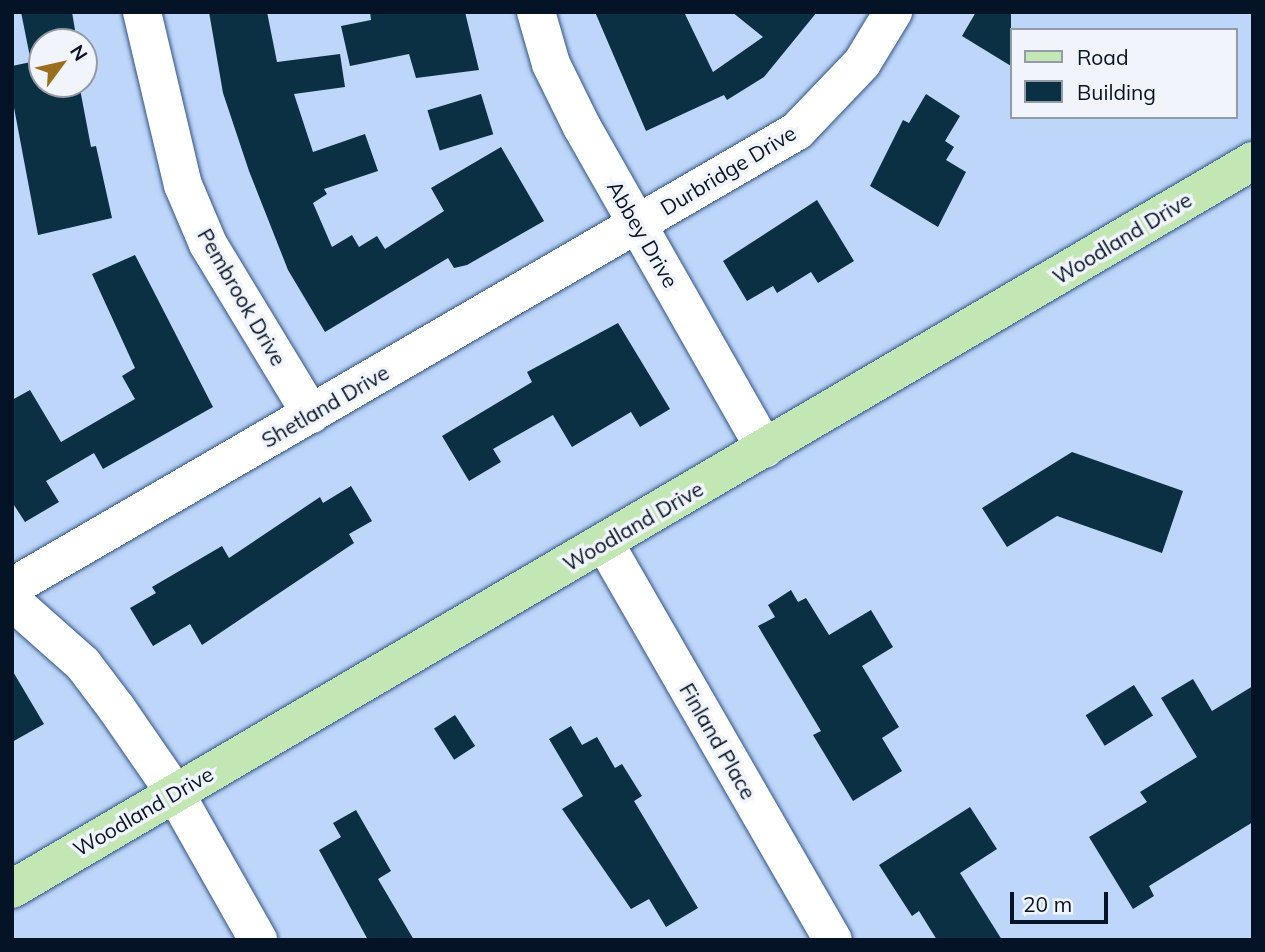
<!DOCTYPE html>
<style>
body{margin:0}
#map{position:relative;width:1265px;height:952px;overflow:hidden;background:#bed6f9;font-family:Mulish,sans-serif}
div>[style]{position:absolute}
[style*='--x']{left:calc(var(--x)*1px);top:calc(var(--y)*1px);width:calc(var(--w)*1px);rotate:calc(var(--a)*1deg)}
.building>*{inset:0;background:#0b3044;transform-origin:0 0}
.roads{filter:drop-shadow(0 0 2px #315385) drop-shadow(0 0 2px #315385)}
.minor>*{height:38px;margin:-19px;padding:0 19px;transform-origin:19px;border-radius:19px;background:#fff}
.major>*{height:38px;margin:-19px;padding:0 19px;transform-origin:19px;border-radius:19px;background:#c2e7b4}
span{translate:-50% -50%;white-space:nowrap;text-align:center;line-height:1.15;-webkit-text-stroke:7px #f1f5fb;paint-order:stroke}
.street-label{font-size:21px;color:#051327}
.frame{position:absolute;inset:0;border:14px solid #051327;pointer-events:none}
.legend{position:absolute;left:1010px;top:28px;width:228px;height:91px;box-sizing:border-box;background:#f1f5fb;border:2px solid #939ba6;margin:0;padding:9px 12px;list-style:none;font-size:21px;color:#051327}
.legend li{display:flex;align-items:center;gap:14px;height:35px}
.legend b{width:35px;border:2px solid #939ba6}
.north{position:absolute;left:28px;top:28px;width:70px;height:70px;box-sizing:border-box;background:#f1f5fb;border:2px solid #939ba6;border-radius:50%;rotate:57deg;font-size:19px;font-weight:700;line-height:28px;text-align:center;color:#051327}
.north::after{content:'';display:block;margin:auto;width:24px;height:32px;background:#9a6e1d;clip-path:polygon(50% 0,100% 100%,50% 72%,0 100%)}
.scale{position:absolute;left:1010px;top:892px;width:98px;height:32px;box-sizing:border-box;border:4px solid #051327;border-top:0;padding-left:9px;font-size:21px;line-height:24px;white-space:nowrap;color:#051327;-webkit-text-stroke:5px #f1f5fb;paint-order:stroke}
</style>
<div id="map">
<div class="building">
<div style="clip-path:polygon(21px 12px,72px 12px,77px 42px,42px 42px,42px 84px,84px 84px,84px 78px,86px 88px,80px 89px,91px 147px,96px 146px,112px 218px,38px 235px,12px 97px,12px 66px,31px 62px)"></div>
<div style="clip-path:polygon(209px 12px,267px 12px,277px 62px,340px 54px,345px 87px,294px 94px,313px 152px,365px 134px,378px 171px,324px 189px,327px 194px,313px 203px,332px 247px,352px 235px,359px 247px,377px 236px,385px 249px,444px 211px,431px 188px,501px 147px,544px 221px,467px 265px,454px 268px,448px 258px,325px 332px,288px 270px,249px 171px,223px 93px)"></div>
<div style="clip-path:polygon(370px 12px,465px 12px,479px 70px,416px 78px,409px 54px,350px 66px,341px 26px,371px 20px)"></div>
<div style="clip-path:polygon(595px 12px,684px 12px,713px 72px,763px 37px,732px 12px,817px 12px,764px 77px,727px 100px,724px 95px,646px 131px)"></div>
<div style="clip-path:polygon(976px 12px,1011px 12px,1011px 66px,962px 36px)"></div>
<div style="left:481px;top:94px;width:42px;height:56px;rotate:73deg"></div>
<div style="clip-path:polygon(926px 94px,960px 116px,945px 141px,954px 147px,946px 160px,966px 172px,938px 227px,870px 186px,903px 120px,909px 123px)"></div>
<div style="clip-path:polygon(817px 200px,854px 261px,818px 283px,811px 272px,777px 293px,773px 286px,747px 301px,723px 261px)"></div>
<div style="clip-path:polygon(135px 255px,213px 407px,103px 469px,94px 453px,46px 481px,59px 502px,25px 522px,12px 502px,12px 400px,30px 390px,61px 442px,135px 399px,122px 376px,135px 368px,92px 274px)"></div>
<div style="clip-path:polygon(618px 323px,670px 409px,640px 427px,631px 412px,572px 447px,553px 415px,493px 449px,501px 462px,469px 481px,442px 436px,532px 382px,527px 372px)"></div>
<div style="clip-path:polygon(1072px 452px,1183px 491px,1162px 553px,1057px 516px,1007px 547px,982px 508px)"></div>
<div style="clip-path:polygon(351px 486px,372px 521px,349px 534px,354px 543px,202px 645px,190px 624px,153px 646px,130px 608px,156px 593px,152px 587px,222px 546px,229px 558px,320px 497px,323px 503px)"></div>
<div style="clip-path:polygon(791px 590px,798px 602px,806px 598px,829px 635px,871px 610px,893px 647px,862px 666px,899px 727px,882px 738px,902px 771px,853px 801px,813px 735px,821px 731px,758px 626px,775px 617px,768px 605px)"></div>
<div style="clip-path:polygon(12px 670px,44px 724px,12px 742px)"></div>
<div style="clip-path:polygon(1193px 679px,1212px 711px,1253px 686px,1253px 822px,1149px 886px,1154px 896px,1133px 909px,1089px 837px,1147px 802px,1140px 792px,1197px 757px,1161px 698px)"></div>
<div style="left:1134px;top:685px;width:36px;height:57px;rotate:58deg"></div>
<div style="left:455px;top:715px;width:37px;height:25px;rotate:57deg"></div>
<div style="clip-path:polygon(571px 726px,582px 745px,597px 737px,615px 768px,622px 764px,642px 796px,634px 801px,698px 908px,666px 927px,649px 899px,631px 909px,562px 809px,583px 796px,549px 739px)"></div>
<div style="clip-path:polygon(970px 807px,997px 849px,960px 873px,1002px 940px,937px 940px,919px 911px,912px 916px,879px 865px)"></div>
<div style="clip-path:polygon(356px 810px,391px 871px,378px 879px,414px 940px,368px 940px,319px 850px,341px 837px,333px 823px)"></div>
</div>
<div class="roads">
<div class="minor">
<div style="--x:142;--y:12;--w:178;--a:76.7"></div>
<div style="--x:183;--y:185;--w:64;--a:67"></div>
<div style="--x:208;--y:244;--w:199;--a:58.8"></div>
<div style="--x:536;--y:12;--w:54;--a:73.9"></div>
<div style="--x:551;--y:64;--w:70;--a:63.8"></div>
<div style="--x:582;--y:127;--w:370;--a:60.4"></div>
<div style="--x:604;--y:542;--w:459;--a:60.1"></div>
<div style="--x:12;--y:587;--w:908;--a:-30.15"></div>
<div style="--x:797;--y:131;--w:94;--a:-46.3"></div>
<div style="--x:862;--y:63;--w:60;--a:-58.7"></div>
<div style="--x:12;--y:601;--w:95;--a:41.6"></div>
<div style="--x:83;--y:664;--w:56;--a:52.9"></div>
<div style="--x:117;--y:709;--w:102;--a:55.4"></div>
<div style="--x:175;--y:793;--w:169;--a:60.5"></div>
</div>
<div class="major">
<div style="--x:12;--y:889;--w:1439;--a:-30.4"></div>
</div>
</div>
<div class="street-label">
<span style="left:728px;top:170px;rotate:-31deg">Durbridge Drive</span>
<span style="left:643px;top:234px;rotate:60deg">Abbey Drive</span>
<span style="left:1122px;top:238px;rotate:-31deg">Woodland Drive</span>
<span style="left:242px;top:297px;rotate:60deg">Pembrook Drive</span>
<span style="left:325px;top:406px;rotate:-30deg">Shetland Drive</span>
<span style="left:633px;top:526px;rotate:-30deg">Woodland Drive</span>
<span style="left:718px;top:741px;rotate:60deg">Finland Place</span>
<span style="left:143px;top:811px;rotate:-30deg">Woodland Drive</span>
</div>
<div class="frame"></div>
<ul class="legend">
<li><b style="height:9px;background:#c2e7b4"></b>Road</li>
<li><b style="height:19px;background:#0b3044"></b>Building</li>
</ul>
<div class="north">N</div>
<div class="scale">20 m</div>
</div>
